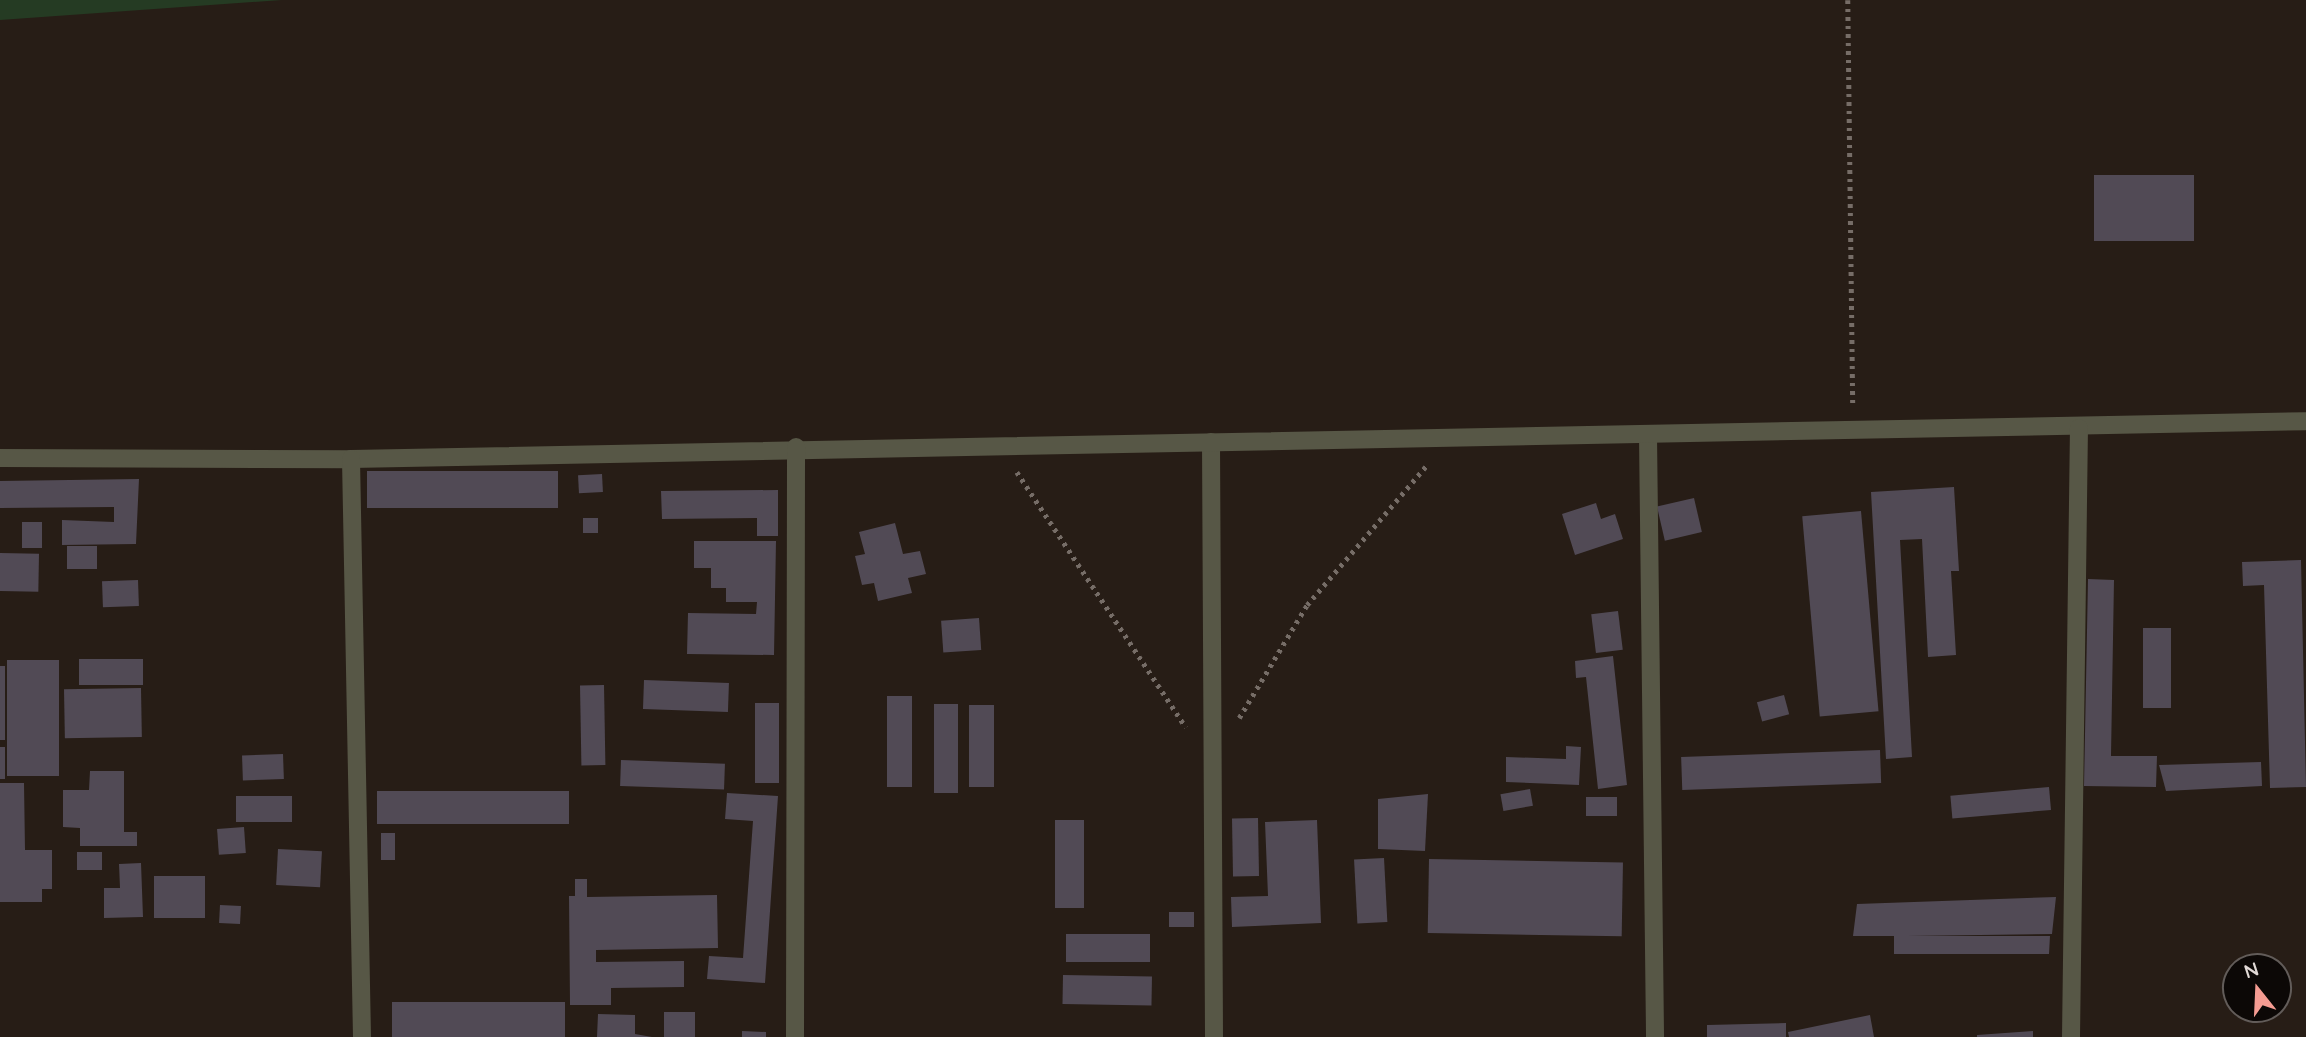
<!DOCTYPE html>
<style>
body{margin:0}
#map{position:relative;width:2306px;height:1037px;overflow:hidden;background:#271d16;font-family:Quicksand,sans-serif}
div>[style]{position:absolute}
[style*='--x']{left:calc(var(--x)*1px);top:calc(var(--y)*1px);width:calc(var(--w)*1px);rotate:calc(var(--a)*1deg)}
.green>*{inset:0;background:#253b23}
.building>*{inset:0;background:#514a55;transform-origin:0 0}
.path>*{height:4.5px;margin-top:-2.25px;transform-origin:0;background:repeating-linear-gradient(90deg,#766d67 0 3.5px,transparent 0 8.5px)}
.street>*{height:18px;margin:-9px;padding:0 9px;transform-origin:9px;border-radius:9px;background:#575746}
span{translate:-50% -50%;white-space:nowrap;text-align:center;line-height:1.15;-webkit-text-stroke:5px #0c0806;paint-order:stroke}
.north{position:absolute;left:2222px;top:953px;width:70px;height:70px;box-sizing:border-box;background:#0c0806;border:2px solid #625c59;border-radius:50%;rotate:342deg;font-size:19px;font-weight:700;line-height:28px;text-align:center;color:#e2dad6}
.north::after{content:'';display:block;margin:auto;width:24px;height:32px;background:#f59c92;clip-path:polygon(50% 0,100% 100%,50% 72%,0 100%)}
</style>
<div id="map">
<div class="green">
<div style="clip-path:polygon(0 0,282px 0,0 20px)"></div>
</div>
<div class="building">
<div style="left:2094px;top:175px;width:100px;height:66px"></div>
<div style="left:558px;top:471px;width:37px;height:191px;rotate:90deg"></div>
<div style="left:602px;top:474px;width:18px;height:24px;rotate:87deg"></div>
<div style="clip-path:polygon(139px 479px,136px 544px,62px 545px,62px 520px,114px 522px,114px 507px,0 508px,0 481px)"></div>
<div style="clip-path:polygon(1954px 487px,1959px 571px,1951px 571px,1956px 655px,1928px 657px,1922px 539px,1900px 540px,1912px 757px,1886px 759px,1871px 492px)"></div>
<div style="clip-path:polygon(778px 490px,778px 536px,757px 536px,757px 518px,662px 519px,661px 491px)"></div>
<div style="left:1694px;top:498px;width:35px;height:38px;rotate:77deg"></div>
<div style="clip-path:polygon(1596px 503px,1601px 519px,1615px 514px,1623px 539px,1575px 555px,1562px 514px)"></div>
<div style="left:1861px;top:511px;width:201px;height:59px;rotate:85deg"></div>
<div style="left:598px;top:518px;width:15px;height:15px;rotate:90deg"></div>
<div style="left:22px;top:522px;width:20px;height:26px"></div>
<div style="clip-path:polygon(895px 523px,903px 554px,920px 551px,926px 574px,908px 578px,912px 593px,878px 601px,874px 583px,862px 585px,855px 556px,865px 554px,859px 532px)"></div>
<div style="clip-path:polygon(694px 541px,776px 541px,774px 655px,687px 654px,688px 613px,756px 614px,757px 602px,726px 602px,726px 588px,711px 588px,711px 568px,694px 568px)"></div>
<div style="left:97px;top:546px;width:23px;height:30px;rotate:90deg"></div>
<div style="left:0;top:553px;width:39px;height:38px;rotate:1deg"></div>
<div style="clip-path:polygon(2301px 560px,2306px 787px,2270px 788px,2264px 585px,2243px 586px,2242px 562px)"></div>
<div style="clip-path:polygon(2088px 579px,2114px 580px,2111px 756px,2157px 756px,2156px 787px,2084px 786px)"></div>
<div style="left:138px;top:580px;width:26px;height:36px;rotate:88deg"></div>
<div style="left:1618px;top:611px;width:39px;height:27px;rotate:83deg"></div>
<div style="left:979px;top:618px;width:32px;height:38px;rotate:86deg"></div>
<div style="left:2143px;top:628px;width:28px;height:80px"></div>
<div style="clip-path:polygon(1613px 656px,1627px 785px,1598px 789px,1586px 677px,1576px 678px,1575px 661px)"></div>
<div style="left:79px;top:659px;width:64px;height:26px"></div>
<div style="left:7px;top:660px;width:52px;height:116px"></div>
<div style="left:0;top:666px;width:5px;height:74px"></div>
<div style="left:644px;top:680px;width:85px;height:29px;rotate:2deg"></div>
<div style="left:604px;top:685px;width:80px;height:24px;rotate:89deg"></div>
<div style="left:141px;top:688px;width:49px;height:77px;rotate:89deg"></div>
<div style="left:1784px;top:695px;width:20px;height:28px;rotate:75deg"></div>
<div style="left:887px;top:696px;width:25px;height:91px"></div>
<div style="left:755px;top:703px;width:24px;height:80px"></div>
<div style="left:934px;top:704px;width:24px;height:89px"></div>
<div style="left:969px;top:705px;width:25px;height:82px"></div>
<div style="clip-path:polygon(1566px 746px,1581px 747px,1579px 785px,1506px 782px,1506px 757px,1566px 759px)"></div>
<div style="left:0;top:747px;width:5px;height:32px"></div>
<div style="left:1880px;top:750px;width:33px;height:199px;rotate:88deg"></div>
<div style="left:283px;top:754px;width:25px;height:41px;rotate:88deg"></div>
<div style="left:621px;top:760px;width:104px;height:26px;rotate:2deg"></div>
<div style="clip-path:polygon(2261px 762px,2262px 786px,2166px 791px,2159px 765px)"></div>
<div style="clip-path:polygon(90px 771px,124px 771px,124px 832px,137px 832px,137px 846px,80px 846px,80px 828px,63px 827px,63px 790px,89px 790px)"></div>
<div style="clip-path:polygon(0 783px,24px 783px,25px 850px,52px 850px,52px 889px,42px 889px,42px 902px,0 902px)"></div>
<div style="left:2049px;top:787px;width:23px;height:99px;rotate:85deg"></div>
<div style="left:1530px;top:789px;width:17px;height:30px;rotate:80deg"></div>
<div style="left:569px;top:791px;width:33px;height:192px;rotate:90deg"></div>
<div style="clip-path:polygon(727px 793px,778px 796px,765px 983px,707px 979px,709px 956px,743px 958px,753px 821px,725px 819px)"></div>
<div style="clip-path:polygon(1428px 794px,1425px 851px,1378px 849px,1378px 799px)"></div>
<div style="left:292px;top:796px;width:26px;height:56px;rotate:90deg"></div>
<div style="left:1586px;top:797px;width:31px;height:19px"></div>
<div style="left:1258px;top:818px;width:58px;height:26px;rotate:89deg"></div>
<div style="left:1055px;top:820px;width:29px;height:88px"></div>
<div style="clip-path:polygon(1317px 820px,1321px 923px,1232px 927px,1231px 897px,1268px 896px,1265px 822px)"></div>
<div style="left:244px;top:827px;width:26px;height:27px;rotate:86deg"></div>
<div style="left:381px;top:833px;width:14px;height:27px"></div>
<div style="left:278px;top:849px;width:44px;height:36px;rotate:3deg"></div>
<div style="left:77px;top:852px;width:25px;height:18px"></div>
<div style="left:1384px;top:858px;width:64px;height:30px;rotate:87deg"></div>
<div style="left:1429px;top:859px;width:194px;height:74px;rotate:1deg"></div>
<div style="clip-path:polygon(141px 863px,143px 917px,104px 918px,104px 888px,120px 888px,119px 864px)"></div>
<div style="left:205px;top:876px;width:42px;height:51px;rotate:90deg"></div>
<div style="clip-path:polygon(575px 879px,587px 879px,587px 897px,717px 895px,718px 948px,596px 950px,596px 962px,684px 961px,684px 987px,611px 988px,611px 1005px,570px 1005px,569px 896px,575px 896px)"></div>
<div style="clip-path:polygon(2056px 897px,2052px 934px,1907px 936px,2050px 936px,2049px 954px,1894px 954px,1894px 936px,1853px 936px,1857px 904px)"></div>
<div style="left:220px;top:905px;width:21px;height:18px;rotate:3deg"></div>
<div style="left:1194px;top:912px;width:15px;height:25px;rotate:90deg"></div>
<div style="left:1066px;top:934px;width:84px;height:28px"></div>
<div style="left:1063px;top:975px;width:89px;height:29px;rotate:1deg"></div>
<div style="left:565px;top:1002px;width:35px;height:173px;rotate:90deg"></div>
<div style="left:664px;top:1012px;width:31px;height:25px"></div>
<div style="clip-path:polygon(598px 1014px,635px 1015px,635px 1034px,652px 1037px,597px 1037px)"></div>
<div style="clip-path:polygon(1870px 1015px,1874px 1037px,1789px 1037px,1788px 1032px)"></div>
<div style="clip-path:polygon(1786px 1023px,1786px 1037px,1707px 1037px,1707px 1025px)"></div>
<div style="clip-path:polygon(742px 1031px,766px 1032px,766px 1037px,742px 1037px)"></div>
<div style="clip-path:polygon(2033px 1031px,2033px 1037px,1977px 1037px,1977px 1035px)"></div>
</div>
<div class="path">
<div style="--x:1848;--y:0;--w:405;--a:89.3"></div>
<div style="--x:1017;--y:472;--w:306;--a:56.5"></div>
<div style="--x:1239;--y:718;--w:132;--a:-59"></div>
<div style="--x:1307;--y:605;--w:184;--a:-49.4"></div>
</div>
<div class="street">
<div style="--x:1648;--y:435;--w:602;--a:89.33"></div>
<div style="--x:1211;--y:442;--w:595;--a:89.71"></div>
<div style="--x:0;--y:458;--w:351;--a:0.2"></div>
<div style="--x:351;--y:459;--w:1955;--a:-1.11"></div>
<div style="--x:351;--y:459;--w:578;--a:88.91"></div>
<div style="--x:795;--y:1037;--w:590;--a:-89.9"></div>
<div style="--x:2071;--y:1037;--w:609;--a:-89.25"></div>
</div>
<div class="north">N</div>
</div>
